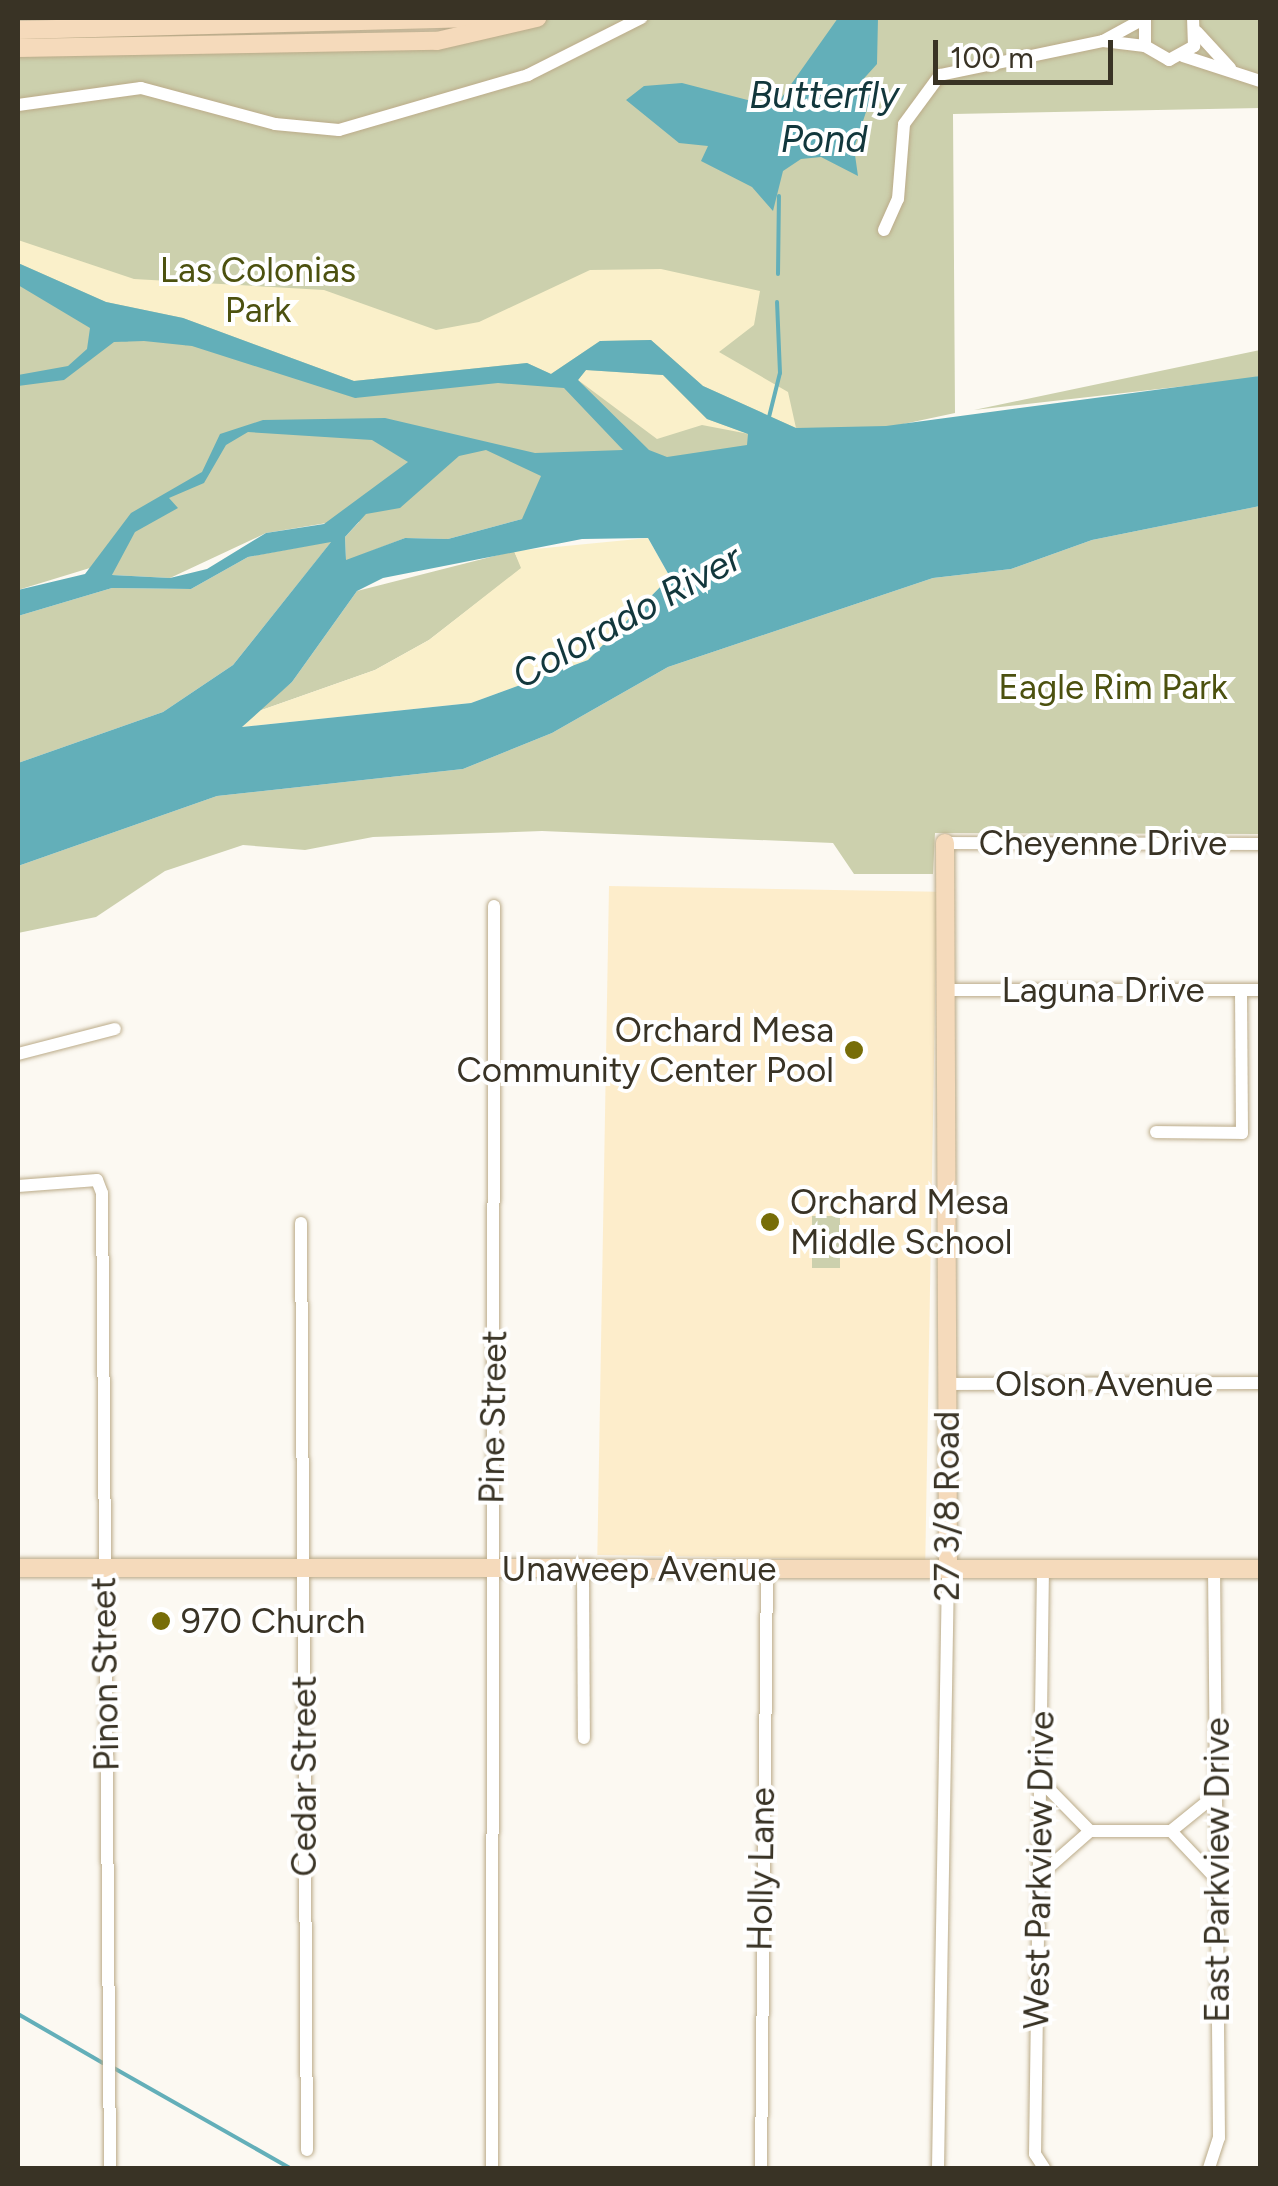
<!DOCTYPE html>
<style>
body{margin:0}
#map{position:relative;width:1278px;height:2186px;overflow:hidden;background:#fcf9f2;font-family:Figtree,sans-serif}
div>[style]{position:absolute}
[style*='--x']{left:calc(var(--x)*1px);top:calc(var(--y)*1px);width:calc(var(--w)*1px);rotate:calc(var(--a)*1deg)}
.built>*{inset:0;background:#fdedcb;transform-origin:0 0}
.green>*{inset:0;background:#ccd0ad;transform-origin:0 0}
.sand>*{inset:0;background:#faf0ca}
.water>*{inset:0;background:#63afb9}
.stream>*{height:4px;margin:-2px;padding:0 2px;transform-origin:2px;border-radius:2px;background:#63afb9}
.roads{filter:drop-shadow(0 0 2px #bbab89) drop-shadow(0 0 2px #bbab89)}
.street>*{height:12px;margin:-6px;padding:0 6px;transform-origin:6px;border-radius:6px;background:#fff}
.secondary>*{height:18px;margin:-9px;padding:0 9px;transform-origin:9px;border-radius:9px;background:#f5dabb}
.dots>*{width:28px;height:28px;translate:-50% -50%;box-sizing:border-box;border:5px solid #fff;border-radius:50%}
span{translate:-50% -50%;white-space:nowrap;text-align:center;line-height:1.15;-webkit-text-stroke:8px #fff;paint-order:stroke}
.park-label{font-size:35px;color:#4c510f}
.street-label{font-size:35px;color:#393325}
.poi-label{font-size:35px;color:#393325}
.right{translate:-100% -50%;text-align:right}
.left{translate:0 -50%;text-align:left}
.water-label{font-size:38px;color:#12373c;font-style:italic}
.frame{position:absolute;inset:0;border:20px solid #393325;pointer-events:none}
.scale{position:absolute;left:933px;top:40px;width:180px;height:45px;box-sizing:border-box;border:5px solid #393325;border-top:0;padding-left:12px;font-size:30px;line-height:35px;white-space:nowrap;color:#393325;-webkit-text-stroke:8px #fff;paint-order:stroke}
</style>
<div id="map">
<div class="built">
<div style="left:609px;top:886px;width:328px;height:669px;rotate:1deg"></div>
</div>
<div class="green">
<div style="clip-path:polygon(550px 18px,1260px 18px,1260px 108px,953px 114px,955px 413px,590px 491px,522px 519px,448px 539px,405px 538px,346px 561px,345px 537px,359px 522px,345px 520px,266px 533px,170px 578px,112px 575px,116px 560px,18px 590px,18px 53px,432px 48px)"></div>
<div style="clip-path:polygon(1260px 350px,1260px 376px,1247px 379px,974px 410px)"></div>
<div style="clip-path:polygon(1260px 506px,1260px 834px,935px 833px,933px 874px,854px 874px,833px 843px,542px 831px,373px 837px,305px 850px,243px 845px,165px 871px,96px 917px,18px 933px,18px 866px,217px 796px,463px 769px,552px 733px,668px 667px,933px 578px,1011px 569px,1092px 540px)"></div>
<div style="clip-path:polygon(332px 541px,233px 665px,163px 712px,18px 763px,18px 616px,112px 588px,191px 589px,248px 557px)"></div>
<div style="clip-path:polygon(514px 551px,522px 568px,429px 640px,375px 670px,256px 712px,292px 682px,357px 591px)"></div>
<div style="left:812px;top:1216px;width:28px;height:52px"></div>
</div>
<div class="sand">
<div style="clip-path:polygon(18px 240px,134px 279px,324px 290px,436px 330px,479px 322px,590px 270px,661px 269px,760px 291px,754px 325px,719px 352px,788px 392px,796px 428px,703px 386px,651px 340px,600px 341px,551px 374px,527px 363px,354px 381px,183px 318px,106px 302px,18px 263px)"></div>
<div style="clip-path:polygon(586px 370px,663px 375px,707px 419px,749px 434px,702px 425px,657px 439px,578px 380px)"></div>
<div style="clip-path:polygon(648px 538px,670px 577px,588px 660px,471px 703px,242px 727px,256px 712px,375px 670px,429px 640px,521px 568px,514px 551px)"></div>
</div>
<div class="water">
<div style="clip-path:polygon(838px 18px,878px 18px,877px 64px,858px 85px,873px 91px,854px 148px,858px 176px,821px 157px,801px 159px,783px 171px,773px 211px,752px 187px,701px 161px,708px 146px,679px 143px,626px 100px,644px 86px,682px 83px,775px 107px)"></div>
<div style="clip-path:polygon(evenodd,18px 263px,106px 302px,183px 318px,354px 381px,527px 363px,551px 374px,600px 341px,651px 340px,703px 386px,796px 428px,886px 426px,1260px 376px,1260px 506px,1092px 540px,1011px 569px,933px 578px,668px 667px,552px 733px,463px 769px,217px 796px,18px 866px,18px 763px,163px 712px,233px 665px,331px 542px,248px 557px,191px 589px,112px 588px,18px 616px,18px 590px,85px 574px,131px 513px,202px 472px,220px 434px,263px 420px,385px 418px,535px 453px,623px 450px,564px 388px,498px 383px,355px 398px,192px 346px,144px 341px,114px 342px,64px 380px,18px 386px,18px 375px,68px 366px,87px 349px,90px 328px,18px 285px,18px 263px,586px 370px,663px 375px,707px 419px,748px 434px,747px 445px,667px 457px,649px 450px,578px 380px,586px 370px,18px 263px,248px 432px,372px 440px,408px 462px,324px 524px,266px 533px,207px 569px,170px 578px,112px 575px,135px 532px,178px 508px,169px 498px,204px 483px,226px 445px,248px 432px,18px 263px,486px 450px,541px 476px,522px 519px,448px 539px,405px 538px,346px 560px,345px 537px,366px 514px,400px 508px,459px 456px,486px 450px,18px 263px,582px 539px,648px 538px,670px 577px,588px 660px,471px 703px,242px 727px,292px 682px,357px 591px,383px 578px,582px 539px)"></div>
</div>
<div class="stream">
<div style="--x:778;--y:274;--w:78;--a:-89.3"></div>
<div style="--x:769;--y:417;--w:45;--a:-76"></div>
<div style="--x:780;--y:373;--w:71;--a:-92.4"></div>
<div style="--x:18;--y:2014;--w:98;--a:30"></div>
<div style="--x:112;--y:2067;--w:205;--a:29.6"></div>
</div>
<div class="roads">
<div class="street">
<div style="--x:1145;--y:18;--w:28;--a:90"></div>
<div style="--x:1145;--y:46;--w:28;--a:30"></div>
<div style="--x:1169;--y:60;--w:29;--a:-29"></div>
<div style="--x:1194;--y:46;--w:28;--a:-92"></div>
<div style="--x:1197;--y:32;--w:49;--a:47.5"></div>
<div style="--x:1103;--y:41;--w:42;--a:6.8"></div>
<div style="--x:1183;--y:56;--w:81;--a:18"></div>
<div style="--x:18;--y:105;--w:124;--a:-7.9"></div>
<div style="--x:141;--y:88;--w:139;--a:15"></div>
<div style="--x:275;--y:124;--w:64;--a:5.4"></div>
<div style="--x:339;--y:130;--w:197;--a:-16.2"></div>
<div style="--x:528;--y:75;--w:127;--a:-26.8"></div>
<div style="--x:884;--y:230;--w:34;--a:-66"></div>
<div style="--x:898;--y:199;--w:75;--a:-85.4"></div>
<div style="--x:904;--y:124;--w:61;--a:-53.7"></div>
<div style="--x:940;--y:75;--w:167;--a:-11.8"></div>
<div style="--x:1103;--y:41;--w:48;--a:-28.7"></div>
<div style="--x:945;--y:843;--w:315;--a:0.2"></div>
<div style="--x:946;--y:990;--w:314;--a:0"></div>
<div style="--x:18;--y:1054;--w:100;--a:-14.5"></div>
<div style="--x:1156;--y:1132;--w:86;--a:0.7"></div>
<div style="--x:1242;--y:1133;--w:143;--a:-90.4"></div>
<div style="--x:18;--y:1186;--w:79;--a:-4.3"></div>
<div style="--x:97;--y:1180;--w:14;--a:69"></div>
<div style="--x:102;--y:1193;--w:975;--a:89.53"></div>
<div style="--x:301;--y:1223;--w:927;--a:89.63"></div>
<div style="--x:947;--y:1384;--w:313;--a:-0.2"></div>
<div style="--x:1043;--y:1568;--w:586;--a:90.78"></div>
<div style="--x:1035;--y:2154;--w:17;--a:57"></div>
<div style="--x:583;--y:1569;--w:169;--a:89.7"></div>
<div style="--x:1041;--y:1781;--w:70;--a:45.6"></div>
<div style="--x:1090;--y:1831;--w:81;--a:0"></div>
<div style="--x:1171;--y:1831;--w:60;--a:-39"></div>
<div style="--x:1171;--y:1831;--w:70;--a:46.7"></div>
<div style="--x:1040;--y:1875;--w:67;--a:-41.3"></div>
<div style="--x:492;--y:2168;--w:1262;--a:-89.91"></div>
<div style="--x:761;--y:2168;--w:598;--a:-89.43"></div>
<div style="--x:938;--y:2168;--w:599;--a:-89.04"></div>
<div style="--x:1209;--y:2168;--w:32;--a:-72"></div>
<div style="--x:1219;--y:2138;--w:569;--a:-90.5"></div>
</div>
<div class="secondary">
<div style="--x:18;--y:30;--w:467;--a:-1.5"></div>
<div style="--x:18;--y:48;--w:419;--a:-1"></div>
<div style="--x:437;--y:41;--w:103;--a:-13"></div>
<div style="--x:945;--y:843;--w:726;--a:89.76"></div>
<div style="--x:18;--y:1568;--w:1242;--a:0.05"></div>
</div>
</div>
<div class="dots">
<div style="left:854px;top:1050px;background:#776d08"></div>
<div style="left:770px;top:1222px;background:#776d08"></div>
<div style="left:161px;top:1621px;background:#776d08"></div>
</div>
<div class="park-label">
<span style="left:258px;top:290px">Las Colonias<br>Park</span>
<span style="left:1113px;top:687px">Eagle Rim Park</span>
</div>
<div class="street-label">
<span style="left:1103px;top:843px">Cheyenne Drive</span>
<span style="left:1103px;top:990px">Laguna Drive</span>
<span style="left:1104px;top:1384px">Olson Avenue</span>
<span style="left:493px;top:1417px;rotate:-89deg">Pine Street</span>
<span style="left:947px;top:1506px;rotate:-90deg">27 3/8 Road</span>
<span style="left:639px;top:1569px">Unaweep Avenue</span>
<span style="left:105px;top:1674px;rotate:-91deg">Pinon Street</span>
<span style="left:304px;top:1776px;rotate:-90deg">Cedar Street</span>
<span style="left:761px;top:1869px;rotate:-89deg">Holly Lane</span>
<span style="left:1039px;top:1870px;rotate:-89deg">West Parkview Drive</span>
<span style="left:1217px;top:1870px;rotate:-90deg">East Parkview Drive</span>
</div>
<div class="poi-label">
<span class="right" style="left:834px;top:1050px">Orchard Mesa<br>Community Center Pool</span>
<span class="left" style="left:790px;top:1222px">Orchard Mesa<br>Middle School</span>
<span class="left" style="left:181px;top:1621px">970 Church</span>
</div>
<div class="water-label">
<span style="left:824px;top:118px">Butterfly<br>Pond</span>
<span style="left:627px;top:617px;rotate:-29deg">Colorado River</span>
</div>
<div class="frame"></div>
<div class="scale">100 m</div>
</div>
